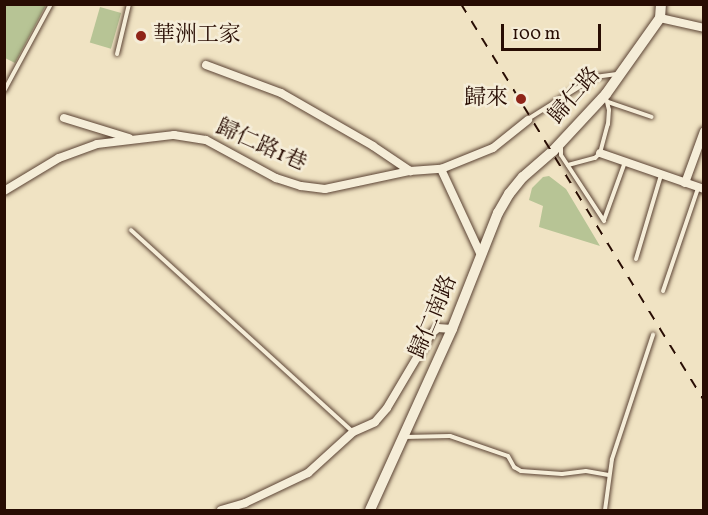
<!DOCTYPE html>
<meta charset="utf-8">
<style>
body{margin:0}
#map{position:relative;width:708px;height:515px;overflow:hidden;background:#f0e3c3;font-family:Vollkorn,"Noto Serif TC",serif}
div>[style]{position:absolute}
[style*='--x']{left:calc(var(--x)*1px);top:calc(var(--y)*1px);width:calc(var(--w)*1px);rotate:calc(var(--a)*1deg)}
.green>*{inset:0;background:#b7c495;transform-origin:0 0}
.roads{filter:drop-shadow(0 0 2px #5a4233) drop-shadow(0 0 2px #5a4233)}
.lane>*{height:4px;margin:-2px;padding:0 2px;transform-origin:2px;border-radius:2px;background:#f5edd8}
.street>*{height:8px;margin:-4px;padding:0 4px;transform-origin:4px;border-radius:4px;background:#f5edd8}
.secondary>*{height:10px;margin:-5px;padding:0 5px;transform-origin:5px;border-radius:5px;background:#f5edd8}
.rail>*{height:2px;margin-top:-1px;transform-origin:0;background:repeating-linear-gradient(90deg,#280d03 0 10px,transparent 0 20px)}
.dots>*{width:16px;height:16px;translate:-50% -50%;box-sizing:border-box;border:3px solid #f5edd8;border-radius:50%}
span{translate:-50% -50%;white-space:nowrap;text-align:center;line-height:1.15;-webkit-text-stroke:5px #f5edd8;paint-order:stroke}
.poi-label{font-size:22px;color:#280d03}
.left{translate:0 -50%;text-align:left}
.right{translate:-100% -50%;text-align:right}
.street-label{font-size:22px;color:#280d03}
.frame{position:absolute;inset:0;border:6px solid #280d03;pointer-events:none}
.scale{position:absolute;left:501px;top:24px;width:100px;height:27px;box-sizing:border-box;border:3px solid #280d03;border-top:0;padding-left:8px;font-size:18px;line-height:21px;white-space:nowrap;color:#280d03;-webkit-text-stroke:4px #f5edd8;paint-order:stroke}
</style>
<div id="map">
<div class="green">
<div style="clip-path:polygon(4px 5px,46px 5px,15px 63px,5px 58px)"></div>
<div style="left:100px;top:7px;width:22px;height:37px;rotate:16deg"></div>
<div style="clip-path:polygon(549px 176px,566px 189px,600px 246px,539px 227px,543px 206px,529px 200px,532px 188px,543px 177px)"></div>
</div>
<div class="roads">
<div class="lane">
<div style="--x:117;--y:54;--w:51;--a:-76.5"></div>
<div style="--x:4;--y:91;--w:99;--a:-61.6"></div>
<div style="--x:608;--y:102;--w:46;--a:18.8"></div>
<div style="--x:528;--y:119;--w:79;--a:-32.1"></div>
<div style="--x:595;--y:77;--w:22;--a:-8"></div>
<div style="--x:561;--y:145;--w:10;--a:90"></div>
<div style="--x:561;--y:155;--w:79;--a:56.9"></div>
<div style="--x:568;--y:165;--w:28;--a:-15"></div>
<div style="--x:595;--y:158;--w:7;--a:-45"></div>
<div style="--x:600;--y:153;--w:30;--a:-75"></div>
<div style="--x:608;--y:124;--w:14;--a:-86"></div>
<div style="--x:609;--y:110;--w:12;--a:-104"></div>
<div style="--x:604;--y:220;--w:62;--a:-70.1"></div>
<div style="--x:131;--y:230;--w:299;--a:42.3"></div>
<div style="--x:636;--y:259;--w:88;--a:-73.4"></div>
<div style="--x:663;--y:291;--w:109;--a:-71.2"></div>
<div style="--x:404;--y:437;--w:46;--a:-1.2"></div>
<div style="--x:450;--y:436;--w:61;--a:19"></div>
<div style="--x:508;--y:456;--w:13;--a:61"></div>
<div style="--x:514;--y:467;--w:8;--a:30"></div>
<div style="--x:521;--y:471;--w:41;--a:4.2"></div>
<div style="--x:562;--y:474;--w:24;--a:-7"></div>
<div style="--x:586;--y:471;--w:23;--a:10"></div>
<div style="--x:605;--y:510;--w:51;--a:-82.2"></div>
<div style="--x:612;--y:459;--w:131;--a:-71.7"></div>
</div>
<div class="street">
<div style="--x:660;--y:18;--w:45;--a:12.8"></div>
<div style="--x:206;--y:65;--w:80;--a:20.5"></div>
<div style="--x:281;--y:93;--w:106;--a:29.9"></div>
<div style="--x:373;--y:146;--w:45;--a:34"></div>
<div style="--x:64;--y:118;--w:68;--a:17.1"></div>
<div style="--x:600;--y:153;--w:110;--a:19.1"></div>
<div style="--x:441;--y:169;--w:56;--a:-22"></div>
<div style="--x:493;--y:148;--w:45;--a:-38.7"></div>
<div style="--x:685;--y:183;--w:55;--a:-69.9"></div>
<div style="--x:4;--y:191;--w:64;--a:-31"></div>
<div style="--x:59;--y:158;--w:40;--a:-20.2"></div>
<div style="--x:97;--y:144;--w:78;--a:-6.7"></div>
<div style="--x:174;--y:135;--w:32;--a:9"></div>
<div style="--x:206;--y:140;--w:80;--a:28.5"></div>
<div style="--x:276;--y:178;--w:26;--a:18"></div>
<div style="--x:301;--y:186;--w:24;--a:7"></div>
<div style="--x:325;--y:189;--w:87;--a:-12"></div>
<div style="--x:410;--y:171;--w:31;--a:-4"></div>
<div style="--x:441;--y:169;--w:95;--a:65.1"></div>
<div style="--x:221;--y:510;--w:25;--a:-16"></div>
<div style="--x:245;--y:503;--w:70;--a:-25.5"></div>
<div style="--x:308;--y:473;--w:61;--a:-42.3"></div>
<div style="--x:353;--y:432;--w:24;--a:-24"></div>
<div style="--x:375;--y:422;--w:18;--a:-49"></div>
<div style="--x:387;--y:408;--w:86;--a:-59.3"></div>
<div style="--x:431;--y:334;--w:9;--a:-41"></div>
<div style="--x:438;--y:328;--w:14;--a:4"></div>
</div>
<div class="secondary">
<div style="--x:370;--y:510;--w:199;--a:-65.6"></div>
<div style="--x:452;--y:329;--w:125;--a:-68.4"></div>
<div style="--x:498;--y:213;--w:22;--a:-60"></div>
<div style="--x:509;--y:194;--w:22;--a:-51"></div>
<div style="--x:523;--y:177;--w:40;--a:-41"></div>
<div style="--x:553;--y:151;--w:78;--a:-47.1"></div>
<div style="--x:606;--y:94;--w:93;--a:-54.6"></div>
<div style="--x:660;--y:18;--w:14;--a:-86"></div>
</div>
</div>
<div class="rail">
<div style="--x:461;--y:4;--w:465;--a:58.5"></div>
</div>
<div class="dots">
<div style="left:141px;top:36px;background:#8f2418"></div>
<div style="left:521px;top:99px;background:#8f2418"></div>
</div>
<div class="poi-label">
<span class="left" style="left:153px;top:36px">華洲工家</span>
<span class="right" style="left:508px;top:99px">歸來</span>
</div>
<div class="street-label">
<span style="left:575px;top:96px;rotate:-49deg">歸仁路</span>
<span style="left:261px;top:146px;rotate:24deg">歸仁路1巷</span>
<span style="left:434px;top:317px;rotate:-67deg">歸仁南路</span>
</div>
<div class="frame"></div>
<div class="scale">100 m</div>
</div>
